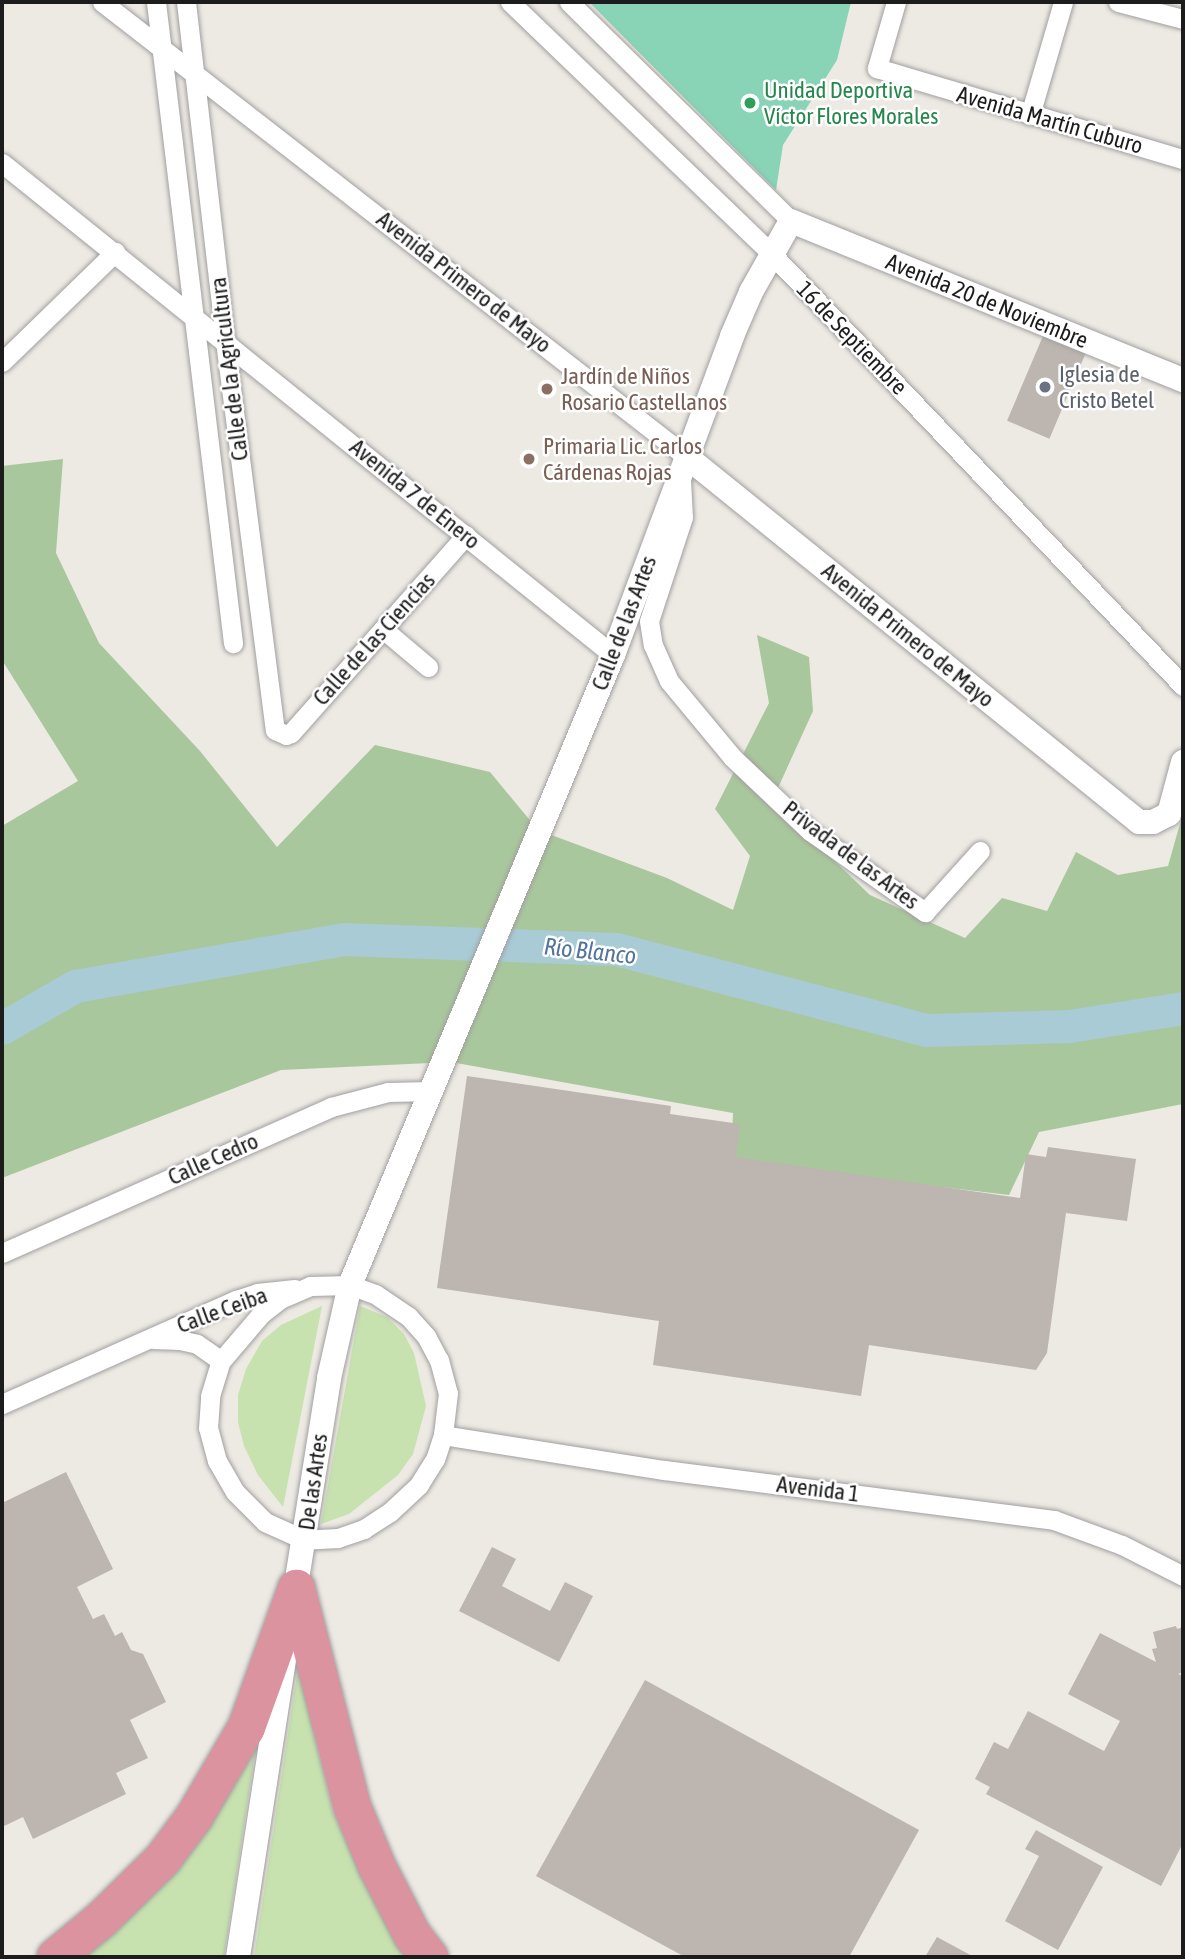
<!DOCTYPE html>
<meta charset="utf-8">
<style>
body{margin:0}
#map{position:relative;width:1185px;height:1959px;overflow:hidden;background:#ede9e3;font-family:"Asap Condensed",sans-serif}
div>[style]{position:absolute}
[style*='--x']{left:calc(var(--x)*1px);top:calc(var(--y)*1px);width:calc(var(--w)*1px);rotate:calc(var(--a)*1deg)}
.grass>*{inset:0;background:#c7e2ae}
.forest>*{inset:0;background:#a9c79c}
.pitch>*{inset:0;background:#89d3b7}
.river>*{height:33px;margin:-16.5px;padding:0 16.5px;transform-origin:16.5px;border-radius:16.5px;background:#a8cbd6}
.building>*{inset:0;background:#bcb5b0;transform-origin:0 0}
.roads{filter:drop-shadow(0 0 2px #a0a0a0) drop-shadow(0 0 2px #a0a0a0)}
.minor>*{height:19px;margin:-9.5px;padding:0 9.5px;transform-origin:9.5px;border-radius:9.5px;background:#fff}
.tertiary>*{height:24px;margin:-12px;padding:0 12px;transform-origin:12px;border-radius:12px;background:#fff}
.motorway>*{height:37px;margin:-18.5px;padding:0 18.5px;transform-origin:18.5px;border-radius:18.5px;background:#dc93a0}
.dots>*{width:19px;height:19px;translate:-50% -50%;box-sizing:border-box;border:4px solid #fff;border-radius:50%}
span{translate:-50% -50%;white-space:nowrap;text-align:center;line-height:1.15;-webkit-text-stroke:5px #fff;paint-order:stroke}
.leisure-label{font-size:23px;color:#27864d}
.left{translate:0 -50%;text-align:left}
.street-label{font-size:23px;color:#1c1c1c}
.worship-label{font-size:23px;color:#5b616d}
.education-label{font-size:23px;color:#785e54}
.water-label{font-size:24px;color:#51759a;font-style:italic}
.frame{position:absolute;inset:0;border:4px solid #1c1c1c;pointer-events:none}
</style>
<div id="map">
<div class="grass">
<div style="clip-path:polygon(322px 1306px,283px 1507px,258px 1475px,244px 1446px,238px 1422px,238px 1395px,246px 1369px,262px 1341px,281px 1325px)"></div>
<div style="clip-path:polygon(360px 1306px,387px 1317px,404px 1334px,414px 1353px,426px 1406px,413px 1454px,398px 1475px,349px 1514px,321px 1524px)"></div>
<div style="clip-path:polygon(301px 1648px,314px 1735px,333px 1812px,368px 1886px,416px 1957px,254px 1957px)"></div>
<div style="clip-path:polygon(259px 1727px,224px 1957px,70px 1957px)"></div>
</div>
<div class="forest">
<div style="clip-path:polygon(63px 459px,56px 553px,99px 643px,200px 751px,277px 847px,375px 745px,490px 772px,538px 830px,667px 878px,733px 910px,750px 856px,715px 809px,769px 703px,757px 635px,809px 657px,813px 711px,772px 801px,870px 895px,965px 938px,1002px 898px,1047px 911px,1076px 852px,1118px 875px,1168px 866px,1183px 813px,1183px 1104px,1039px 1132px,1009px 1195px,731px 1162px,733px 1113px,451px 1062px,281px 1070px,2px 1178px,2px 826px,78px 781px,2px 660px,2px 466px)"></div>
</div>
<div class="pitch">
<div style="clip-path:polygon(589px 2px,851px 2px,837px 60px,783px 145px,776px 190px)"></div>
</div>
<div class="river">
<div style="--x:2;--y:1028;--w:84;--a:-29.9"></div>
<div style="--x:75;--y:986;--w:272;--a:-9.9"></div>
<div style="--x:343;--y:939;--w:273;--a:2.1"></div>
<div style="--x:616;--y:949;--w:320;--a:14.6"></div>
<div style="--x:926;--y:1030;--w:143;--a:-1.6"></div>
<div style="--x:1069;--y:1026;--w:115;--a:-9"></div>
</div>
<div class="building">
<div style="left:1043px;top:336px;width:46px;height:92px;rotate:23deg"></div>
<div style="clip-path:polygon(467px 1076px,671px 1106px,670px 1114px,740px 1124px,736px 1157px,1020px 1198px,1026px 1154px,1046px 1157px,1048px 1147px,1136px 1159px,1127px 1221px,1066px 1213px,1047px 1353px,1036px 1370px,869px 1345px,861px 1396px,653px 1365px,659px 1321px,437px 1288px)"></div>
<div style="clip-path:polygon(66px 1472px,113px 1569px,77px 1587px,93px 1619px,104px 1614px,115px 1636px,122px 1632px,131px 1650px,143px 1654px,166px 1702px,130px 1720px,148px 1758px,116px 1773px,126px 1794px,33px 1839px,23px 1817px,2px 1827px,2px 1503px)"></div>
<div style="clip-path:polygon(492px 1547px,516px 1559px,502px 1586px,550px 1611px,565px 1582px,593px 1596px,559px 1662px,459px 1611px)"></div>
<div style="clip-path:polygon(1176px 1626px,1177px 1629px,1183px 1627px,1183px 1672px,1178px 1674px,1183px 1676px,1183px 1843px,1161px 1886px,986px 1794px,990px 1787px,975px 1779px,994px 1742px,1008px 1749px,1028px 1711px,1104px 1751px,1120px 1721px,1068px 1694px,1100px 1633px,1156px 1662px,1152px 1649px,1157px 1648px,1153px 1632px)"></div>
<div style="clip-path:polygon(645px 1680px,919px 1830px,849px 1957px,685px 1957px,536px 1876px)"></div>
<div style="clip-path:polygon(1036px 1830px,1103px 1867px,1058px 1950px,1005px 1921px,1039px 1856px,1025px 1849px)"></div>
<div style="clip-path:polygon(937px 1937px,974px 1957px,925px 1957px)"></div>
</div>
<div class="roads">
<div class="minor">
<div style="--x:102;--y:2;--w:741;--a:37.87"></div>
<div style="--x:156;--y:2;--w:646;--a:83.15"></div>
<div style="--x:186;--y:2;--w:341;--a:83.4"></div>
<div style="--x:225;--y:341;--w:392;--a:82.7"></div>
<div style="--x:275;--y:730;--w:12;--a:24"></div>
<div style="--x:286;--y:735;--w:5;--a:-22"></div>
<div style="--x:291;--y:733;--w:264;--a:-48.5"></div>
<div style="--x:510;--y:2;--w:362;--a:43.9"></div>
<div style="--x:771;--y:253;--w:598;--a:46.42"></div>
<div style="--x:569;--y:2;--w:312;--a:44.6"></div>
<div style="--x:896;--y:2;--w:69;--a:106.1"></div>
<div style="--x:877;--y:68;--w:319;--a:16.6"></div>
<div style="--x:1118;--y:2;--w:67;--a:14.7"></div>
<div style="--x:1030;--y:115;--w:118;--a:-73.7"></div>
<div style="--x:2;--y:163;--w:784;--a:38.84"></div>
<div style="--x:2;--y:362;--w:158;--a:-44.2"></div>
<div style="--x:681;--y:480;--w:37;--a:87"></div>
<div style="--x:683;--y:517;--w:109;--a:108.1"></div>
<div style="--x:649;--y:621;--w:24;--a:81"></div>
<div style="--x:653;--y:645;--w:39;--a:66"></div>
<div style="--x:669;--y:681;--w:99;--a:50.3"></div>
<div style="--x:732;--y:757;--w:108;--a:43.5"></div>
<div style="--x:810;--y:831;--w:141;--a:35.2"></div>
<div style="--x:925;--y:912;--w:82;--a:-48"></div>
<div style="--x:383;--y:629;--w:59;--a:40.2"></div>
<div style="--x:2;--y:1253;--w:360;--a:-23.9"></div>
<div style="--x:331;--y:1107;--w:59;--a:-14.7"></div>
<div style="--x:388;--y:1092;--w:43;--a:-1.3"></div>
<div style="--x:350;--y:1285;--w:27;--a:20"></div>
<div style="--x:375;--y:1294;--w:40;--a:34"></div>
<div style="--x:408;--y:1316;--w:27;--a:48"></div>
<div style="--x:426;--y:1336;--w:27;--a:62"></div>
<div style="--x:439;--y:1360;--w:34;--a:75"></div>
<div style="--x:448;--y:1393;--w:42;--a:96.8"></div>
<div style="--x:443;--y:1435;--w:25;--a:108"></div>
<div style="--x:435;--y:1459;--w:31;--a:122"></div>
<div style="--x:419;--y:1485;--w:40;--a:137"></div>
<div style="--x:390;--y:1512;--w:31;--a:147"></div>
<div style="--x:364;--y:1529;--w:28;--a:161"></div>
<div style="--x:338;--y:1538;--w:33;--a:177"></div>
<div style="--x:305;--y:1540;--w:44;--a:-155.8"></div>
<div style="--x:265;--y:1522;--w:42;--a:-135"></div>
<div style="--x:235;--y:1492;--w:36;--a:-120"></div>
<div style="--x:217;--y:1461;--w:34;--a:-105"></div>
<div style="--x:208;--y:1428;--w:32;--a:-86"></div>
<div style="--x:210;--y:1396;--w:37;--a:-73"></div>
<div style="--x:221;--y:1361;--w:62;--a:-49.6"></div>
<div style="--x:261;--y:1314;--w:24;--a:-38"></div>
<div style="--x:280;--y:1299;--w:33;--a:-23"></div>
<div style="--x:310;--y:1286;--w:40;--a:-1.4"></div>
<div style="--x:153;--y:1339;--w:27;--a:2"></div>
<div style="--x:180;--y:1340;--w:17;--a:13"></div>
<div style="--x:197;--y:1344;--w:29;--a:35"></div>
<div style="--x:2;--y:1404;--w:256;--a:-24"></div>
<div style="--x:236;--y:1300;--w:22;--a:-18"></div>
<div style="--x:257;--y:1293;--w:38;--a:-6"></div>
<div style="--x:443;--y:1435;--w:224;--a:9"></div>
<div style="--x:664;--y:1470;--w:393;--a:7.3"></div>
<div style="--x:1054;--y:1520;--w:72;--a:20.2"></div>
<div style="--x:1122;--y:1545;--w:68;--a:26.9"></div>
</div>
<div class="tertiary">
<div style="--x:687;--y:457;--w:581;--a:38.92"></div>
<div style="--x:1139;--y:822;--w:14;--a:0"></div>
<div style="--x:1153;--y:822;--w:18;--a:-27"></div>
<div style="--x:1169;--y:814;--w:54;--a:-74.9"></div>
<div style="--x:293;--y:1604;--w:229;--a:-80.9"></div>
<div style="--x:329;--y:1378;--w:95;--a:-77.3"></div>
<div style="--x:350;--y:1285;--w:683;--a:-67.34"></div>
<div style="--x:613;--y:655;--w:340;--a:-69.5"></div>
<div style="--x:732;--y:336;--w:48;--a:-66.6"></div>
<div style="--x:751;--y:292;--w:81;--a:-60.6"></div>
<div style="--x:791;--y:221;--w:423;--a:22.1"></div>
<div style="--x:238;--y:1957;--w:307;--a:-81.2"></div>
</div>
<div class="motorway">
<div style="--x:296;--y:1588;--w:226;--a:75.7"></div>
<div style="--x:352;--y:1807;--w:63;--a:67.5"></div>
<div style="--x:376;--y:1865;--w:79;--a:62.8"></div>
<div style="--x:412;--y:1935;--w:28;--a:52"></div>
<div style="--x:55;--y:1957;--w:60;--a:-39.6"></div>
<div style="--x:101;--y:1919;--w:86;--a:-44.5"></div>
<div style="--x:162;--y:1859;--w:54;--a:-53.3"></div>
<div style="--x:194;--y:1816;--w:103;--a:-59.7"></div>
<div style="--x:246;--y:1727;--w:148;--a:-70.2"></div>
</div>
</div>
<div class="dots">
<div style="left:750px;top:103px;background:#2e9e5b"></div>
<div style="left:1045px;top:387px;background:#6b7280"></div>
<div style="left:547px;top:389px;background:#8d6e63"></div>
<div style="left:529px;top:459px;background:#8d6e63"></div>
</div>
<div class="leisure-label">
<span class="left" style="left:764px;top:103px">Unidad Deportiva<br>Víctor Flores Morales</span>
</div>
<div class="street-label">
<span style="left:1050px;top:120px;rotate:16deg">Avenida Martín Cuburo</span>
<span style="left:464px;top:282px;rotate:38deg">Avenida Primero de Mayo</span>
<span style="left:987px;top:301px;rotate:22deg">Avenida 20 de Noviembre</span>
<span style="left:852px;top:338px;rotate:46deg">16 de Septiembre</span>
<span style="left:229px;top:369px;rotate:-97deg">Calle de la Agricultura</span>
<span style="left:415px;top:494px;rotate:39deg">Avenida 7 de Enero</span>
<span style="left:624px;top:623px;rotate:-69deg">Calle de las Artes</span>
<span style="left:908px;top:635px;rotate:39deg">Avenida Primero de Mayo</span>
<span style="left:374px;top:639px;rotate:-48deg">Calle de las Ciencias</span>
<span style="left:851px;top:855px;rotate:37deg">Privada de las Artes</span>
<span style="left:213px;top:1159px;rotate:-24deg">Calle Cedro</span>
<span style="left:222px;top:1310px;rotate:-20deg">Calle Ceiba</span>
<span style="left:313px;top:1482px;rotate:-82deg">De las Artes</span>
<span style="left:818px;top:1489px;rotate:7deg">Avenida 1</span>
</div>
<div class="worship-label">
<span class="left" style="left:1059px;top:387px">Iglesia de<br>Cristo Betel</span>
</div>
<div class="education-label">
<span class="left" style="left:561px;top:389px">Jardín de Niños<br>Rosario Castellanos</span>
<span class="left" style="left:543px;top:459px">Primaria Lic. Carlos<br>Cárdenas Rojas</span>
</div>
<div class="water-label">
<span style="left:590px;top:951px;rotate:6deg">Río Blanco</span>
</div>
<div class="frame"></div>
</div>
